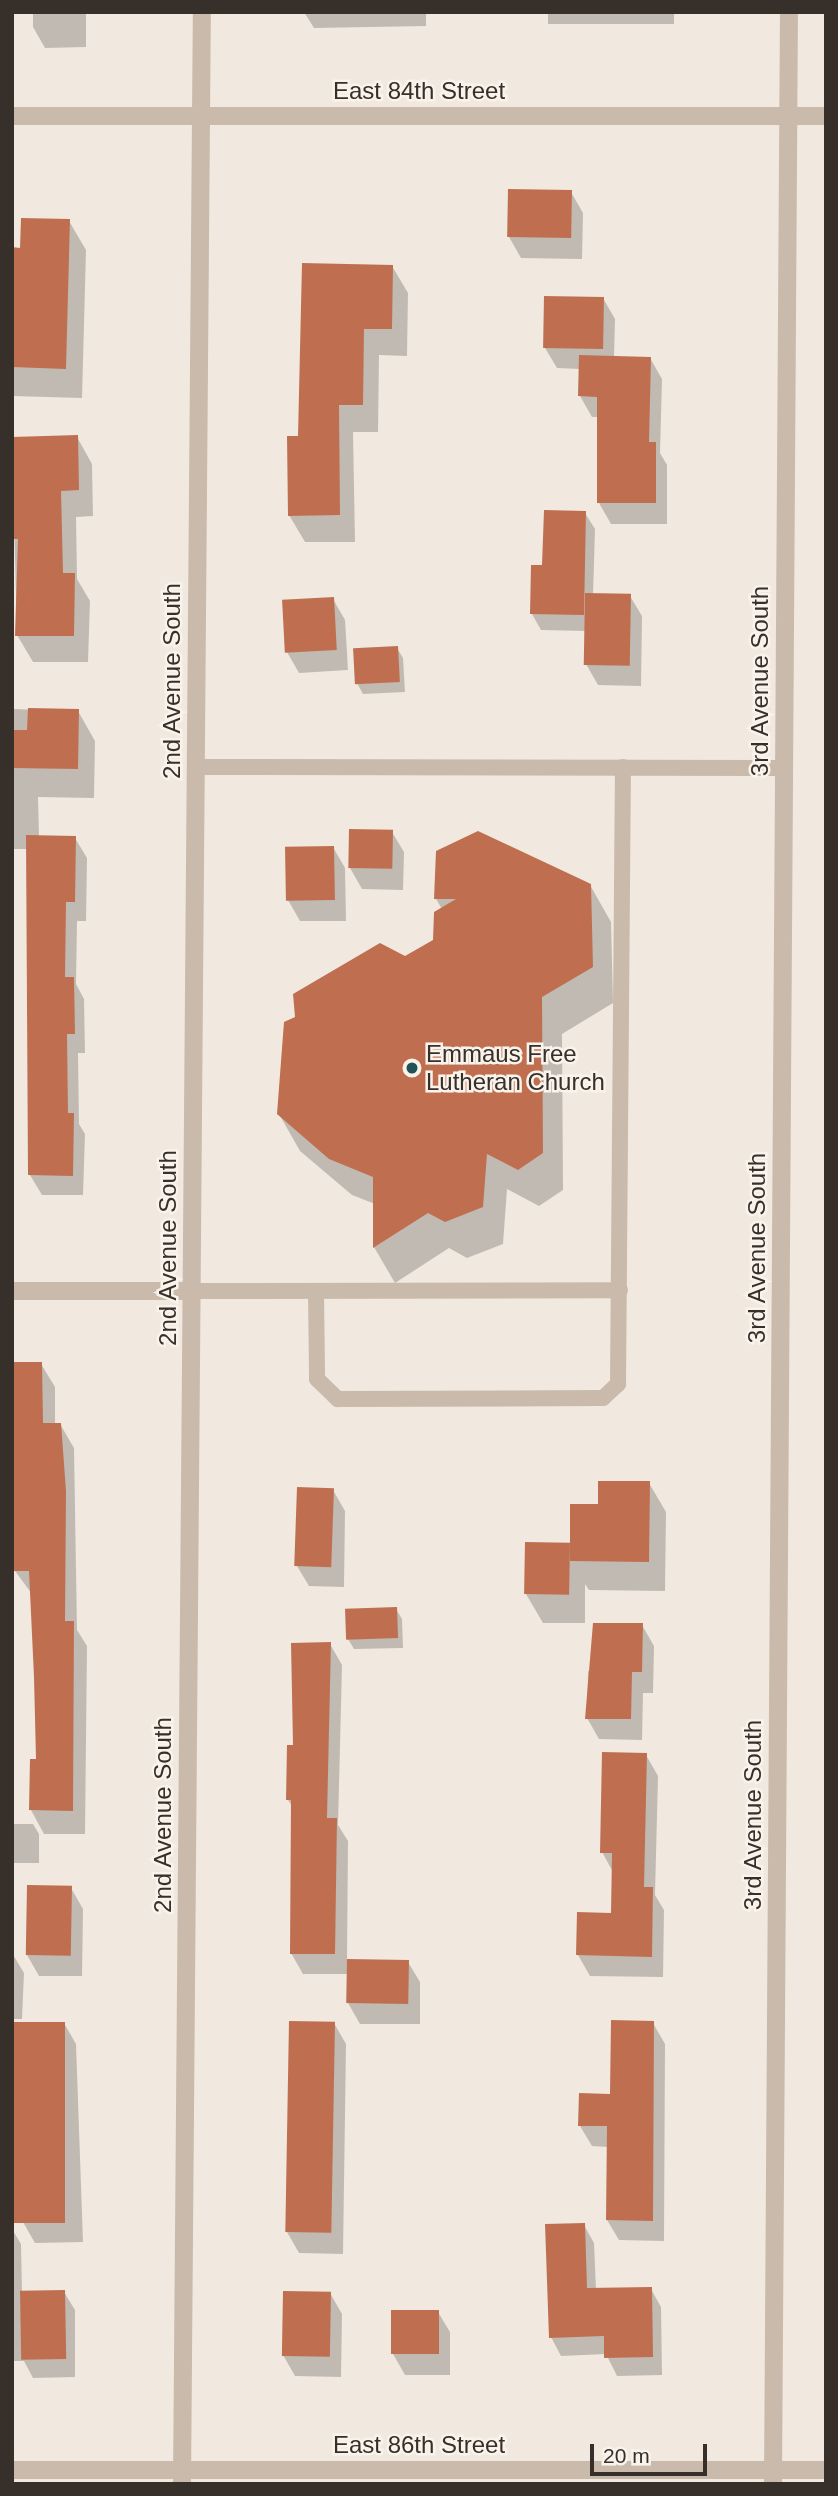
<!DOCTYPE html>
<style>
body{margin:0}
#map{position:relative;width:838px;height:2496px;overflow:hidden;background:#f1e9df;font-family:Arial,sans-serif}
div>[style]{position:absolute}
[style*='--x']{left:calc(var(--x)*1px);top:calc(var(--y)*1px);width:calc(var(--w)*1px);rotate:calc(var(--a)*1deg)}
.shadow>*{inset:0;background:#0003;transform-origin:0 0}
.building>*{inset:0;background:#bf6f4f;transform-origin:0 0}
.service>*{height:16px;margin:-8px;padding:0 8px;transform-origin:8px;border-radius:8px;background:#c9baab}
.minor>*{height:18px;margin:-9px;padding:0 9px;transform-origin:9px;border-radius:9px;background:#c9baab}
.tertiary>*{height:18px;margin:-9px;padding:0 9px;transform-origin:9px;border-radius:9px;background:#c9baab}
.dots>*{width:19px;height:19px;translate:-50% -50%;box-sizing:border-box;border:4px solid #f9f3eb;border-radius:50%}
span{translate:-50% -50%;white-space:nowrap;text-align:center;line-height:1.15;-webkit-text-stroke:5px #f9f3eb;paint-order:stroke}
.street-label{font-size:24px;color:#372f2a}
.poi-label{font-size:24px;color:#372f2a}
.left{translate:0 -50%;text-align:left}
.frame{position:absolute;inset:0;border:14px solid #372f2a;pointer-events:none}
.scale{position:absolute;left:590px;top:2444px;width:117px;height:32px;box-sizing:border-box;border:4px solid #372f2a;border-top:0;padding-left:9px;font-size:21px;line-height:24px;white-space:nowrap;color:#372f2a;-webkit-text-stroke:5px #f9f3eb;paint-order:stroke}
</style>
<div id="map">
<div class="shadow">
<div style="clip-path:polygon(33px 12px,86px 12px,86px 47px,45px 48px,33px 27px)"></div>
<div style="clip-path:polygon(304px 12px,426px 12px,426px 26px,314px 28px)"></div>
<div style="left:548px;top:12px;width:126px;height:12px"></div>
<div style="clip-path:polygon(571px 192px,583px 213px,582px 259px,521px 258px,509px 237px)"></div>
<div style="clip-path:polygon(69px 221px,86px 250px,82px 398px,12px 396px,12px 249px,21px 249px)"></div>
<div style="clip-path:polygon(392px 266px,408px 293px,407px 356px,379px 355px,378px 432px,353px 432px,355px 542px,305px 542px,289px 515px,300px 438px)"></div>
<div style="clip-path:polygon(603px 298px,615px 319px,614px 358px,650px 358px,662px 379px,660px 453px,667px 465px,667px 524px,611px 524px,599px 503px,599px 417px,592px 417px,580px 396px,580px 369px,557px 368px,545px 348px)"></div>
<div style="clip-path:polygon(77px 437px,92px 464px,93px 516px,76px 517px,77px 579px,90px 601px,88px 662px,33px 662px,17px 635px,12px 438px)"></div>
<div style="clip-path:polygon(585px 513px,595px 529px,593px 595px,630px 596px,642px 616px,641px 686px,598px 685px,586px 664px,586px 631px,541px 630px,532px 614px,544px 566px)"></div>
<div style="clip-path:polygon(333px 599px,345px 620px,348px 670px,299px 673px,287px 652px)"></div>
<div style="clip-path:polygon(397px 648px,403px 658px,405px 692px,363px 694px,357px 683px)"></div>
<div style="clip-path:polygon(12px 709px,78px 711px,95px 741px,94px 798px,38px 797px,39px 837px,75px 838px,87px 858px,86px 921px,77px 921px,76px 984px,84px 999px,85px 1053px,78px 1053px,79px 1124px,85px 1134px,83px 1195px,42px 1195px,30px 1175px,28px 849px,12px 849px)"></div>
<div style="clip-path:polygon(392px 832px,404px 852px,403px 890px,362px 889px,350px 868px)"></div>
<div style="clip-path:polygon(333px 847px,345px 868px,346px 921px,300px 921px,288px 900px)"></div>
<div style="clip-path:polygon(590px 885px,611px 922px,613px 1003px,562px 1034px,563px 1190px,539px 1206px,507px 1189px,503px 1244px,467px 1258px,449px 1248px,395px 1283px,374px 1247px,375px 1204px,352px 1195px,300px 1151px,279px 1114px,405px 958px,435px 941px,442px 909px,436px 899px)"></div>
<div style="clip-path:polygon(12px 1364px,41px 1364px,55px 1387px,55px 1424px,60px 1424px,74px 1448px,77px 1630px,87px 1646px,85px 1834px,44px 1834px,31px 1810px,37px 1761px,32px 1594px,15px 1571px)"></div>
<div style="clip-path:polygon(649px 1483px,666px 1512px,665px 1591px,589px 1590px,585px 1584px,585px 1623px,543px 1623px,526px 1594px,568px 1544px,571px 1549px,599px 1506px)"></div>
<div style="clip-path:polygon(333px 1490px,345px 1511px,344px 1587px,309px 1586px,297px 1566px)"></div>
<div style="clip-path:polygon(396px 1609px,402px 1619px,403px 1648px,354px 1649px,348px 1639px)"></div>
<div style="clip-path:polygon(642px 1625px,654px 1646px,653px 1693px,643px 1693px,642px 1740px,599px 1739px,587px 1718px,588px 1671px,594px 1671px)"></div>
<div style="clip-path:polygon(330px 1644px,342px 1665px,338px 1825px,348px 1841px,347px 1961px,408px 1962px,420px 1982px,420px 2024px,360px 2024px,348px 2003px,349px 1974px,303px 1974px,291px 1953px,293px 1808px,288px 1800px,295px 1746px)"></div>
<div style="clip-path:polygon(646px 1755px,658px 1776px,655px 1895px,664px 1910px,663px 1977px,590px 1976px,578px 1955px,612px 1915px,613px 1872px,602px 1852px)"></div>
<div style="clip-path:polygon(12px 1824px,33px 1824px,39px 1834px,39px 1863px,12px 1863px)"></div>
<div style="clip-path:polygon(71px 1888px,83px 1909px,82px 1976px,39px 1976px,27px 1955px)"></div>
<div style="clip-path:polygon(12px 1953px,24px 1973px,22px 2019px,12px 2019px)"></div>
<div style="clip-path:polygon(64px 2023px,76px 2044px,83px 2242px,35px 2243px,23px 2222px)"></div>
<div style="clip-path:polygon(334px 2023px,346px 2044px,343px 2254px,299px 2253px,287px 2232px)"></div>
<div style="clip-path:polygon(653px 2023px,665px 2044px,664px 2241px,619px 2240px,607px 2220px,608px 2147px,592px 2146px,580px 2126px,611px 2095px)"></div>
<div style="clip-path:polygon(584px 2225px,594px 2243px,596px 2290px,651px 2289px,661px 2307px,662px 2375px,617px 2376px,606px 2354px,561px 2356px,551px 2337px)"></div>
<div style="clip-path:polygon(12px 2229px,21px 2244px,22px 2293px,64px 2292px,75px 2310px,75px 2377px,33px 2378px,24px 2361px,12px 2361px)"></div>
<div style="clip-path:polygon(330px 2293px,342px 2314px,341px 2377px,295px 2376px,283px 2355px)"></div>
<div style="clip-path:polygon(438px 2312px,450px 2332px,450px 2375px,405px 2375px,393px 2354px)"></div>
</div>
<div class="building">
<div style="left:508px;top:189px;width:64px;height:48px;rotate:1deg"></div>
<div style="clip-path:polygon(21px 218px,70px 219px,66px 369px,12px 367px,12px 247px,20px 248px)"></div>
<div style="clip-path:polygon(302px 263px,393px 265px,392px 329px,364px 329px,363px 405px,339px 405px,340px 515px,288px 516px,287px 436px,298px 436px)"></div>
<div style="left:544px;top:296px;width:60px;height:52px;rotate:1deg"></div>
<div style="clip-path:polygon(579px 355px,651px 357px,649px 442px,656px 442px,656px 503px,597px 503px,597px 397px,578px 396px)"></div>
<div style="clip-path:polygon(78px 435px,79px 490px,61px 491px,63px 573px,75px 573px,74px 636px,15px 636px,18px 539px,12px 539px,12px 437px)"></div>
<div style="clip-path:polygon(544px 510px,586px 511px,584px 615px,530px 614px,531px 565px,542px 565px)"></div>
<div style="left:585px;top:593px;width:46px;height:72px;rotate:1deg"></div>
<div style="left:334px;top:597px;width:53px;height:52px;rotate:87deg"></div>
<div style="left:398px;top:646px;width:36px;height:45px;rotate:87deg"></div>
<div style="clip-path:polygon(28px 708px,79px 709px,78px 769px,12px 768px,12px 730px,27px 730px)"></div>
<div style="left:349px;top:829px;width:44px;height:39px;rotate:1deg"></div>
<div style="clip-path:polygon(478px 831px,591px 884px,593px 967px,542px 997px,543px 1153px,518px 1170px,487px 1154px,483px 1207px,445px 1222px,428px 1213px,373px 1248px,373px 1177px,329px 1159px,277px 1114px,284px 1022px,295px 1017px,293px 994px,380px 943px,405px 956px,433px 940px,434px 912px,456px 899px,434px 899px,436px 851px)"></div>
<div style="clip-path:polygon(26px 835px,76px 836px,75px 902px,66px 902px,65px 977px,74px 977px,75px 1034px,67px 1034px,68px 1113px,74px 1113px,73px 1176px,28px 1175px)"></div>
<div style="left:334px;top:846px;width:54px;height:49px;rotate:89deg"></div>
<div style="clip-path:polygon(12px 1362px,42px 1362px,43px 1423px,61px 1423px,66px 1491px,65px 1621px,74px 1621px,73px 1811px,29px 1810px,30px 1759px,36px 1759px,34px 1677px,29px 1571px,13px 1571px)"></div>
<div style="clip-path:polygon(598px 1481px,650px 1481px,649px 1562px,570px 1561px,570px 1504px,598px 1504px)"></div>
<div style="left:297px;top:1487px;width:37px;height:79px;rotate:2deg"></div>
<div style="left:525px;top:1542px;width:45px;height:52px;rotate:1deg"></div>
<div style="left:397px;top:1607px;width:31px;height:52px;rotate:88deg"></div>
<div style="clip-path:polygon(593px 1623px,643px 1623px,642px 1672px,632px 1672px,631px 1719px,585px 1719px)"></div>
<div style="clip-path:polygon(331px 1642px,327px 1818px,337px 1818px,335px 1954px,290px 1954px,291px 1800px,286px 1800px,287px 1745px,293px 1745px,291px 1643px)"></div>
<div style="clip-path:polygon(602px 1752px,647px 1753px,644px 1887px,653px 1887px,652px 1957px,576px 1955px,577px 1912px,611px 1913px,612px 1853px,600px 1853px)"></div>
<div style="left:27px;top:1885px;width:45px;height:70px;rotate:1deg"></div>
<div style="left:347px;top:1959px;width:62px;height:44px;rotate:1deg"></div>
<div style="clip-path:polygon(611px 2020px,654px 2021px,653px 2221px,606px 2220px,607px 2126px,578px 2126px,579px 2093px,610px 2094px)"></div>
<div style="left:289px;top:2021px;width:46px;height:211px;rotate:1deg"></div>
<div style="left:12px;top:2022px;width:53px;height:201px"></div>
<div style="clip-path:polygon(585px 2223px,587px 2288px,652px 2287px,653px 2357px,604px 2358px,604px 2336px,549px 2338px,545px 2224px)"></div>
<div style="left:65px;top:2290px;width:69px;height:45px;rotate:89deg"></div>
<div style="left:283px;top:2291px;width:48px;height:65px;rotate:1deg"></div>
<div style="left:439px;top:2310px;width:44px;height:48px;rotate:90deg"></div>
</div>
<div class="service">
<div style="--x:196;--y:767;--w:588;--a:0.1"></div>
<div style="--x:192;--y:1291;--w:428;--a:-0.1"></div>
<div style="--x:316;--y:1291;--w:88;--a:89.3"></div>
<div style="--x:317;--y:1379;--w:29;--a:44"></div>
<div style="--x:338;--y:1399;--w:265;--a:-0.2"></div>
<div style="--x:603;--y:1398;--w:21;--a:-43"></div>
<div style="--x:618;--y:1384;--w:617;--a:-89.54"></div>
</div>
<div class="minor">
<div style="--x:12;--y:116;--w:814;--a:0"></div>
<div style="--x:12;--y:1291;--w:180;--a:0"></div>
<div style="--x:182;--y:2484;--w:2472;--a:-89.54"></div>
<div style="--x:773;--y:2484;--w:2472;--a:-89.63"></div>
</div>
<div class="tertiary">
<div style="--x:12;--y:2470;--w:814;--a:0"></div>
</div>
<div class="dots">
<div style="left:412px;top:1068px;background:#225157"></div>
</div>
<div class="street-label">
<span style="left:419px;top:91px">East 84th Street</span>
<span style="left:172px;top:681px;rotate:-90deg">2nd Avenue South</span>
<span style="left:760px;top:681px;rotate:-90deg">3rd Avenue South</span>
<span style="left:168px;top:1248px;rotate:-90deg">2nd Avenue South</span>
<span style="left:757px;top:1248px;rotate:-90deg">3rd Avenue South</span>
<span style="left:163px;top:1815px;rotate:-90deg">2nd Avenue South</span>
<span style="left:753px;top:1815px;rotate:-90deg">3rd Avenue South</span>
<span style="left:419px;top:2445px">East 86th Street</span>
</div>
<div class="poi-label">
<span class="left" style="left:426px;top:1068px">Emmaus Free<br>Lutheran Church</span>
</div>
<div class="frame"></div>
<div class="scale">20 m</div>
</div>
